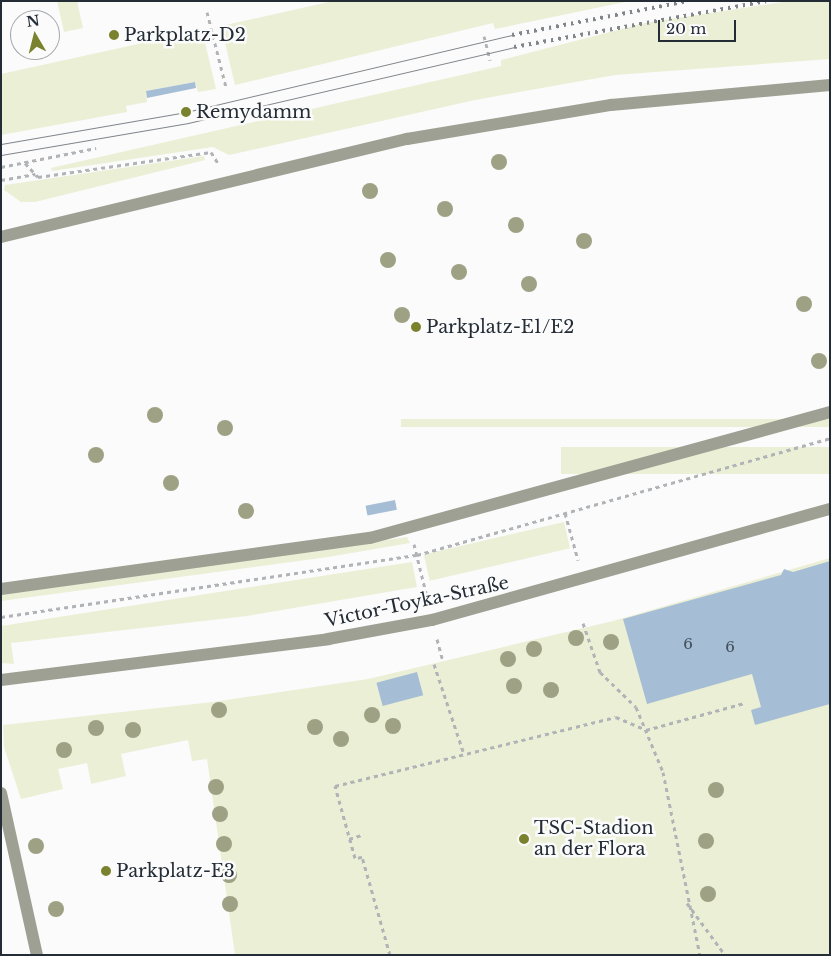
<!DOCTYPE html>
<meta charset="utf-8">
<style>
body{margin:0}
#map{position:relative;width:831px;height:956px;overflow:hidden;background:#fbfbfb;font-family:"Libre Baskerville",serif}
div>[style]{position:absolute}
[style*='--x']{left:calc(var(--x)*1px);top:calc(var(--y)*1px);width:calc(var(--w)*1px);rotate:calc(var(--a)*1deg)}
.green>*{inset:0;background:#ebefd6;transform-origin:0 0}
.building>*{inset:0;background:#a6bed5;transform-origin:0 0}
.path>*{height:3px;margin-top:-1.5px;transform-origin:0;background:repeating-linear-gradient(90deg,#b1b4b7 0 4px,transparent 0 8px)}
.minor>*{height:12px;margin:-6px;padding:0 6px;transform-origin:6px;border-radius:6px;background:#9ea093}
.tram>*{height:1px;margin:-0.5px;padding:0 0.5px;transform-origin:0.5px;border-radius:0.5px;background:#81868b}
.rail>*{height:4px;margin-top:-2px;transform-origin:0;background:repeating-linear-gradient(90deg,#81868b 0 2.5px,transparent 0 7.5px)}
.trees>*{width:16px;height:16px;margin:-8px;border-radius:50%;background:#9ea184}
.dots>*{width:14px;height:14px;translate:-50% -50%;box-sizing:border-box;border:2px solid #fbfbfb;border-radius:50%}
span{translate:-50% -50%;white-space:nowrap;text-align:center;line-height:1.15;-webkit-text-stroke:5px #fbfbfb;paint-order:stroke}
.number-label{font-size:15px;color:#44515e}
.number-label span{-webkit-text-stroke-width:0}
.poi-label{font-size:18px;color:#242d36}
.left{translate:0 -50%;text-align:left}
.street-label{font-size:18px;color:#242d36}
.frame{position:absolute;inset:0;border:2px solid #242d36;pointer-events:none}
.north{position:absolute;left:10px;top:10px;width:50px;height:50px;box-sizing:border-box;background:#fbfbfb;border:1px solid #a5a9ac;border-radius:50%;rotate:352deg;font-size:14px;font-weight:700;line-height:20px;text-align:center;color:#242d36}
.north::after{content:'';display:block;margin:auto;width:18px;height:22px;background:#7a822d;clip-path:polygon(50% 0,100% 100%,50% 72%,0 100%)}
.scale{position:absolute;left:658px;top:20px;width:78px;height:22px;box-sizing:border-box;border:2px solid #242d36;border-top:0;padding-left:6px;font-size:15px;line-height:18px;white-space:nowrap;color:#242d36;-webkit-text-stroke:4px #fbfbfb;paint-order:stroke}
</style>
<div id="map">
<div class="green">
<div style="clip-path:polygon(57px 1px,77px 1px,83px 28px,64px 32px)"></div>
<div style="clip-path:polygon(333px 1px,630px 1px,495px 29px,493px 23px,235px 85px,221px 26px)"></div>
<div style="clip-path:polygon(789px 1px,830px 1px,830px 59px,615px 75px,475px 100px,229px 155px,213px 147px,52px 171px,51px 168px,501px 66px,501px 60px,645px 23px)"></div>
<div style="clip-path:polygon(202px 30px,216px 89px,198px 92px,195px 82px,146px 91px,147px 102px,126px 106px,127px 112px,1px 135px,1px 74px)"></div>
<div style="clip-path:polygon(204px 156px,205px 160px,35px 202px,21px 202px,4px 190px,5px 185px)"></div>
<div style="left:830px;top:419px;width:8px;height:429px;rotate:90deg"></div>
<div style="left:830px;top:447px;width:27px;height:269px;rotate:90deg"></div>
<div style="left:564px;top:522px;width:27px;height:144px;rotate:77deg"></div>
<div style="clip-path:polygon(407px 537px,410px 543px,328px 557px,1px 601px,1px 594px)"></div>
<div style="clip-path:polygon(830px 558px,830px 955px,235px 955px,207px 759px,192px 761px,188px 740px,121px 754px,126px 776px,91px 784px,87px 763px,58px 769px,63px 789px,21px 799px,4px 747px,3px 725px,213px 702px,368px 679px,613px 621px)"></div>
<div style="clip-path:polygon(412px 562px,417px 587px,247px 616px,11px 643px,14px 664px,1px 663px,1px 626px)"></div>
</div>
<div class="building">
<div style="clip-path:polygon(195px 82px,196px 88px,147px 98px,146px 91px)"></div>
<div style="left:395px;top:500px;width:10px;height:30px;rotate:79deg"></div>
<div style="clip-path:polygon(830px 561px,830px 704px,755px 725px,751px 710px,761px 707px,752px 674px,647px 704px,623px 619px,781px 575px,784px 569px,793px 572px)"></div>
<div style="left:417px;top:672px;width:24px;height:42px;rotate:75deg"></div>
</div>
<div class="path">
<div style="--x:207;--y:12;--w:77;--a:75.8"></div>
<div style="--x:484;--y:36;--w:25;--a:76"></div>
<div style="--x:25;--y:163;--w:19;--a:47"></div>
<div style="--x:38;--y:177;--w:175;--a:-8.2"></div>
<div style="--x:211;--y:152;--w:15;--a:58"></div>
<div style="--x:1;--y:167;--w:97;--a:-11.3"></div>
<div style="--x:1;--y:180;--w:35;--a:-10"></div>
<div style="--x:565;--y:513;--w:49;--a:74.5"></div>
<div style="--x:414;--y:544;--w:59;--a:76.2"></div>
<div style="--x:1;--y:617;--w:421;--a:-8.5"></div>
<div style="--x:417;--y:555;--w:429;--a:-15.8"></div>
<div style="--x:583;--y:623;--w:52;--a:70.9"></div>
<div style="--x:600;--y:672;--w:50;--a:44.2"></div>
<div style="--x:636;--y:707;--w:70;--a:67.4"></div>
<div style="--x:663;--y:772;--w:187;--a:78.6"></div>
<div style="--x:437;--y:639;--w:20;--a:75"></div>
<div style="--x:434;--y:664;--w:92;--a:71.6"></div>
<div style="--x:349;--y:839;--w:16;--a:-18"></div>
<div style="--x:687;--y:903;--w:64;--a:53.8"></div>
<div style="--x:390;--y:955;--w:102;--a:-105.9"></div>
<div style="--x:362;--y:857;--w:7;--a:172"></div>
<div style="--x:355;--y:858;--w:75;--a:-105.5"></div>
<div style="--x:335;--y:786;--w:289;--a:-13.8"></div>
<div style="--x:616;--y:717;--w:33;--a:23"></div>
<div style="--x:646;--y:730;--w:103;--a:-15.3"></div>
</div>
<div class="minor">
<div style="--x:1;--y:237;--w:418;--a:-13.6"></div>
<div style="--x:407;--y:139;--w:207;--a:-9.5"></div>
<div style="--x:611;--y:105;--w:220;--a:-5.2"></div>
<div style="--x:1;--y:589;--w:373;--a:-7.9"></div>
<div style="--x:370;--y:538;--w:477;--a:-15.3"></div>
<div style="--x:1;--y:680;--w:330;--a:-7.1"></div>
<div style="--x:328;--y:639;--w:106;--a:-10.4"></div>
<div style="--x:432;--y:620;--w:413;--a:-15.6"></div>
<div style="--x:1;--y:793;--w:166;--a:77.5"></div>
</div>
<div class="tram">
<div style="--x:1;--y:144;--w:188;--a:-9.8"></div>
<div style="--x:186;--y:112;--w:335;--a:-13.3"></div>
<div style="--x:1;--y:155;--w:190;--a:-9.7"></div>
<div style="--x:188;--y:123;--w:335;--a:-13.1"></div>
</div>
<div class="rail">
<div style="--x:512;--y:35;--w:179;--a:-10.9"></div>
<div style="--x:514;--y:47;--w:256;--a:-10.3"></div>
</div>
<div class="trees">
<div style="left:499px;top:162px"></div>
<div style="left:370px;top:191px"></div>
<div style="left:445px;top:209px"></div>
<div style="left:516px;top:225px"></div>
<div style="left:584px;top:241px"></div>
<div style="left:388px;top:260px"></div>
<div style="left:459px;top:272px"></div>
<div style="left:529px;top:284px"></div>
<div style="left:804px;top:304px"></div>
<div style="left:402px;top:315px"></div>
<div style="left:819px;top:361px"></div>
<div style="left:155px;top:415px"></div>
<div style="left:225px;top:428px"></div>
<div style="left:96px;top:455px"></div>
<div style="left:171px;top:483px"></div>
<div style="left:246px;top:511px"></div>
<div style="left:576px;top:638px"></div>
<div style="left:611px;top:642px"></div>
<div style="left:534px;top:649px"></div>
<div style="left:508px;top:659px"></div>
<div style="left:514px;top:686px"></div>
<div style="left:551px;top:690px"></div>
<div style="left:219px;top:710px"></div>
<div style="left:372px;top:715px"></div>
<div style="left:393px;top:726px"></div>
<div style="left:315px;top:727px"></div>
<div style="left:96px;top:728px"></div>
<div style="left:133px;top:730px"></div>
<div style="left:341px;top:739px"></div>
<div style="left:64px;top:750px"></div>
<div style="left:216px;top:787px"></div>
<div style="left:716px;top:790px"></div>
<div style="left:220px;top:814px"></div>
<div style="left:706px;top:841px"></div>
<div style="left:224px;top:844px"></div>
<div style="left:36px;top:846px"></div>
<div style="left:229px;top:875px"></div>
<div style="left:708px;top:894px"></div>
<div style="left:230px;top:904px"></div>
<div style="left:56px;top:909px"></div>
</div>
<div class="dots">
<div style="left:114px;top:35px;background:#7a822d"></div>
<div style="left:186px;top:112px;background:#7a822d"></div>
<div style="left:416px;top:327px;background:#7a822d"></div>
<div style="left:524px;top:839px;background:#7a822d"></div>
<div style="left:106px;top:871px;background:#7a822d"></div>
</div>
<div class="number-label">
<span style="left:688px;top:644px">6</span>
<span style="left:730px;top:647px">6</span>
</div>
<div class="poi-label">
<span class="left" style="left:124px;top:35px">Parkplatz-D2</span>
<span class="left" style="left:196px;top:112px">Remydamm</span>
<span class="left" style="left:426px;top:327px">Parkplatz-E1/E2</span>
<span class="left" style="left:534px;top:839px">TSC-Stadion<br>an der Flora</span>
<span class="left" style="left:116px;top:871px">Parkplatz-E3</span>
</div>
<div class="street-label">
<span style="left:417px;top:602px;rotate:-12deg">Victor-Toyka-Straße</span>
</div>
<div class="frame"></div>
<div class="north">N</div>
<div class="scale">20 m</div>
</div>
